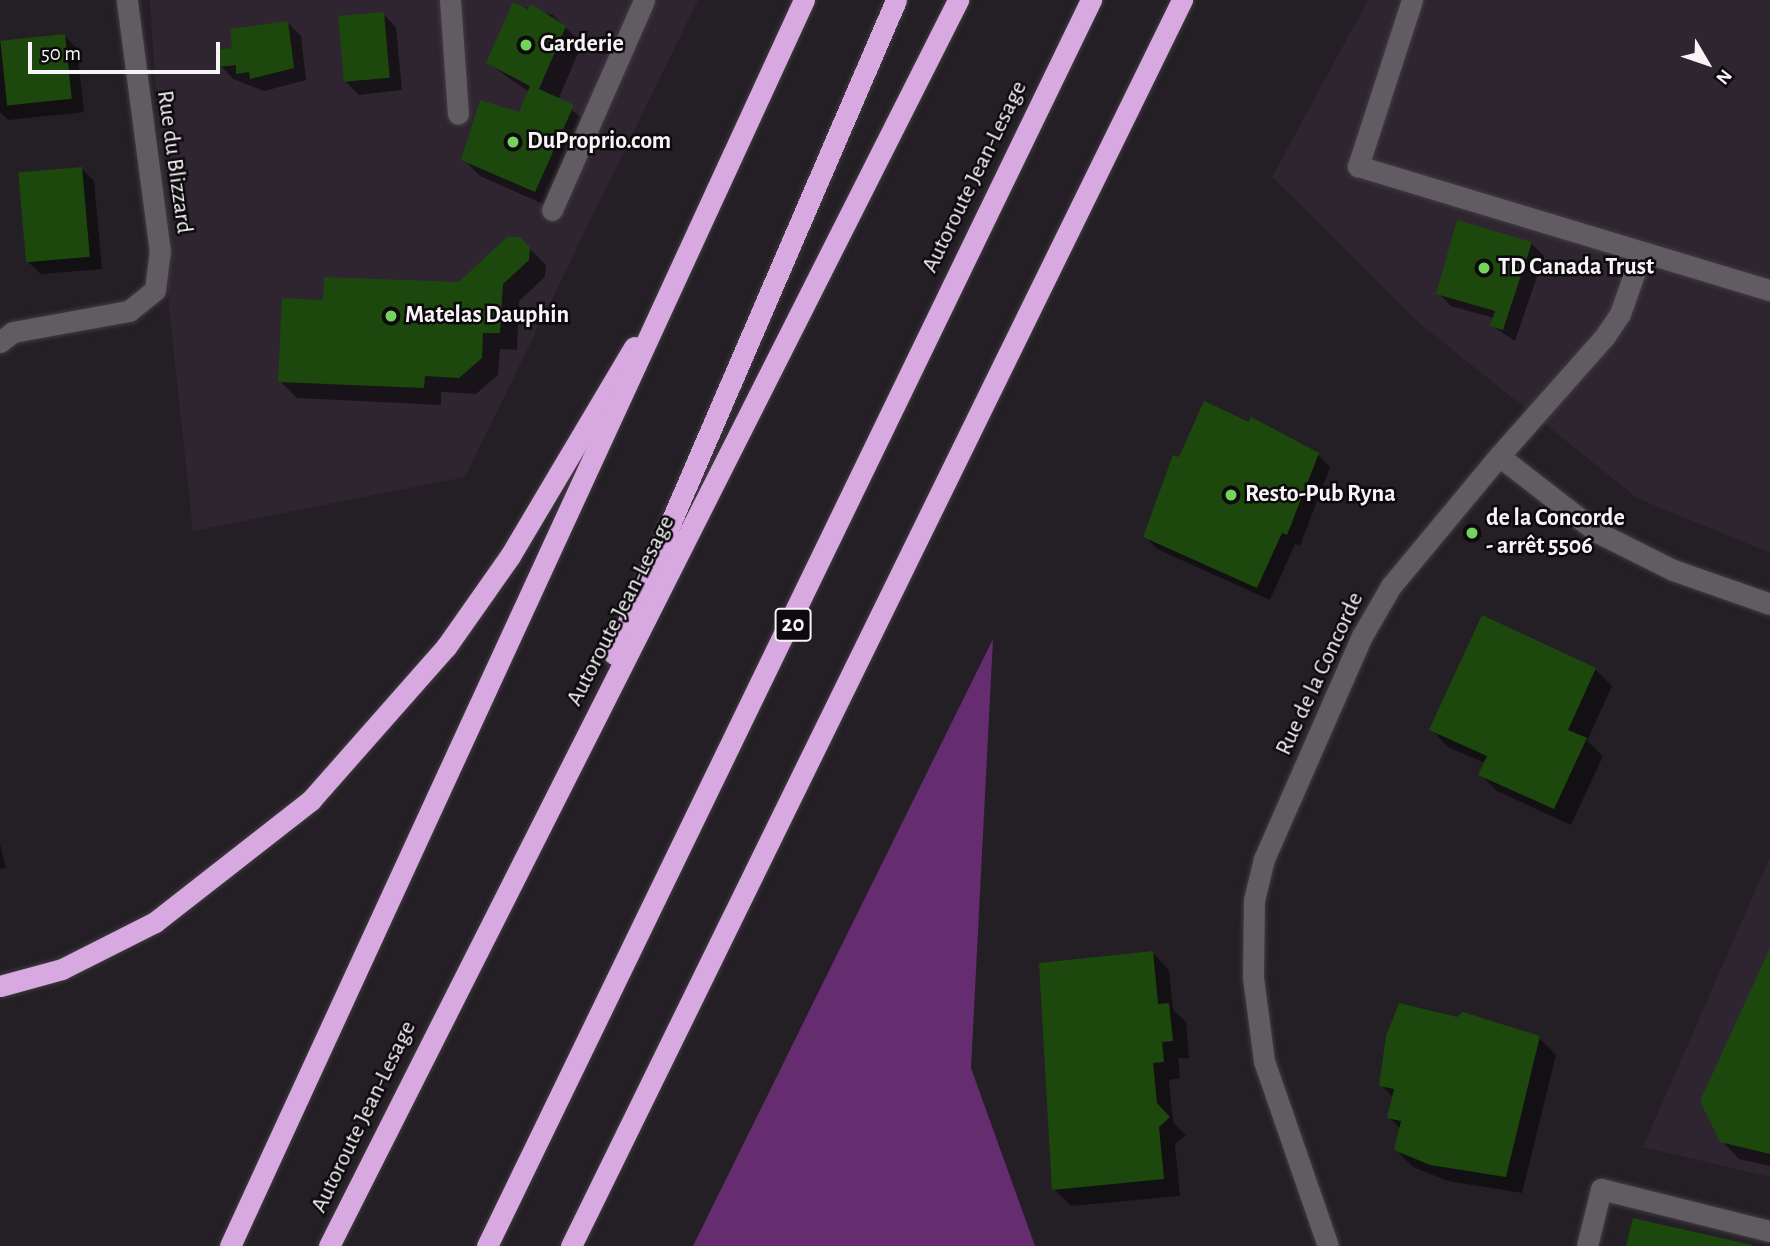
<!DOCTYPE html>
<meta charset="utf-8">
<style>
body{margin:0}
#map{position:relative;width:1770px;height:1246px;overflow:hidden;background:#241f25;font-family:"Alegreya Sans",sans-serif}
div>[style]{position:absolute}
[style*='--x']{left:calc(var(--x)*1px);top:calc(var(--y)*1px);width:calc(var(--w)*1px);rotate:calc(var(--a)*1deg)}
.built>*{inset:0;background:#2e2530}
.forest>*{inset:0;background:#652c70}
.shadow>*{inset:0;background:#0007}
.building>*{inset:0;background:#1c480e;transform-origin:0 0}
.roads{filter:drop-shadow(0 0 2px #403c41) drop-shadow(0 0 2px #403c41)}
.minor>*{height:21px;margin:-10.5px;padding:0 10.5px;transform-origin:10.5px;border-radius:10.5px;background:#615b62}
.highway>*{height:21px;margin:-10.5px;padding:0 10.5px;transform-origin:10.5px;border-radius:10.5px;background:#d8a8e0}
.dots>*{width:19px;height:19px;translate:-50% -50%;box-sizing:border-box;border:4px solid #0c0a0c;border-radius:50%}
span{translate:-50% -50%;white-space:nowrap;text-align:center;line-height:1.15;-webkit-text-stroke:5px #0c0a0c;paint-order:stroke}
.shield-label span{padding:2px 5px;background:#0c0a0c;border:2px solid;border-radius:5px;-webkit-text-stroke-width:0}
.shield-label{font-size:23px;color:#f7f3f7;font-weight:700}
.poi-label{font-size:24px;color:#f7f3f7;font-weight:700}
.left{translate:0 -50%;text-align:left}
.street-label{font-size:24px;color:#f7f3f7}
.north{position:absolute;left:1672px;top:28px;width:70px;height:70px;-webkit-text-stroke:5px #0c0a0c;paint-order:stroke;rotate:129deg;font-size:19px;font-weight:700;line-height:28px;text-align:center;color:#f7f3f7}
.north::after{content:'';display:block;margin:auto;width:24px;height:32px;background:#f7f3f7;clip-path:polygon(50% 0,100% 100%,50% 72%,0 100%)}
.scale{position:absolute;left:28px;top:42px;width:192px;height:32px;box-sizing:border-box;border:4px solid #f7f3f7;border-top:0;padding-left:9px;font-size:21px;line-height:24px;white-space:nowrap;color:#f7f3f7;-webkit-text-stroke:5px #0c0a0c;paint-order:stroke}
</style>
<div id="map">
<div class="built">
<div style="clip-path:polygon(150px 0,698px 0,465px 477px,193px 531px,169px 307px)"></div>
<div style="clip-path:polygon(1368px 0,1770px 0,1770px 553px,1637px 498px,1417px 321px,1272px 177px)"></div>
<div style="clip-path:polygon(1770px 857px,1770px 1177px,1643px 1147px)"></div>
</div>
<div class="forest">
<div style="clip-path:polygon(993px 639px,971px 1068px,1035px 1246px,693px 1246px)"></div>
</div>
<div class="shadow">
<div style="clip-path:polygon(514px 4px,553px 15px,582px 44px,558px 100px,589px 123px,552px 208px,480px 176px,463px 159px,520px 114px,529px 92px,488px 63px)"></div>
<div style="clip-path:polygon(383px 14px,396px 27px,402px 90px,359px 95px,346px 82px)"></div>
<div style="clip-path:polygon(288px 23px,301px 36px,306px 80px,264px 91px,233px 79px,221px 66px,234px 49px)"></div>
<div style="clip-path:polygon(65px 36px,77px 49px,84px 112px,8px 120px,0 112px,0 43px)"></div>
<div style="clip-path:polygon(81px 168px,94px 181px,102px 269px,41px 274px,28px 262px)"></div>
<div style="clip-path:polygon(520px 239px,546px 265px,545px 277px,519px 301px,517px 350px,500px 349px,498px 375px,476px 394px,441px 392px,441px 405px,297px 398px,280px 381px,325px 302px,460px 284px)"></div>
<div style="clip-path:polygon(1531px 243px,1544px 256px,1515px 341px,1492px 326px,1494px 318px,1451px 306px,1438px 293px)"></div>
<div style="clip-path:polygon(1317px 454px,1330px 467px,1300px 546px,1295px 544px,1270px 600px,1157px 549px,1145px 536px)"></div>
<div style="clip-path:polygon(1595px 669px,1612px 686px,1587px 741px,1603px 756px,1571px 825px,1497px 791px,1480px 774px,1485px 763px,1448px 747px,1432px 730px)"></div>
<div style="clip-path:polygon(0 844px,6px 868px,0 869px)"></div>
<div style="clip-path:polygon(1770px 952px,1770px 1166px,1739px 1159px,1722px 1141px)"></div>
<div style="clip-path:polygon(1153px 953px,1169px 970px,1173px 1010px,1186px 1022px,1189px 1058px,1178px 1058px,1180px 1078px,1169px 1080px,1173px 1122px,1186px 1135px,1175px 1144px,1180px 1196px,1071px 1206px,1054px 1189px)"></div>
<div style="clip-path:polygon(1458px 1018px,1539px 1038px,1556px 1055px,1522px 1193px,1448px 1181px,1413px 1167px,1396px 1150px,1401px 1129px,1389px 1117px,1394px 1098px,1381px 1085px)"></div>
</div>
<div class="building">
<div style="clip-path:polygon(513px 2px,528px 9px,531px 4px,566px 26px,539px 89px,574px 105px,535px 192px,461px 160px,480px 100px,519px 112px,530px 86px,486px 63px)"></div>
<div style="left:384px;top:12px;width:66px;height:46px;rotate:85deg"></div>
<div style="clip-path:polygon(288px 21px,294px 68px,250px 79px,249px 72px,236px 74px,236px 65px,219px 67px,217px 50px,232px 48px,230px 29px)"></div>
<div style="left:65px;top:34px;width:65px;height:65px;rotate:84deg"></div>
<div style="left:82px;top:167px;width:90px;height:64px;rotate:85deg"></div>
<div style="clip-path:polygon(1457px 220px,1532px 242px,1503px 330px,1490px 326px,1495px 311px,1436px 294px)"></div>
<div style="clip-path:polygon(507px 237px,520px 237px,530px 247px,529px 260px,503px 284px,500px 333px,483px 333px,482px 358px,459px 378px,425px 376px,424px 388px,278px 382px,282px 298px,323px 300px,324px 277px,459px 282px)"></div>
<div style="clip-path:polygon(1204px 401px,1249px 422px,1251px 417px,1319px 453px,1287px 535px,1282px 533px,1257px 588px,1143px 537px,1173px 455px,1179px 457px)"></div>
<div style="clip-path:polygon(1482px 615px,1596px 668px,1568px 730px,1587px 738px,1554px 809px,1478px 775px,1487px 756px,1429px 730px)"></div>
<div style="clip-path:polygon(1770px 948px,1770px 1154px,1720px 1142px,1700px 1101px)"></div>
<div style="clip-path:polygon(1153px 951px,1158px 1004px,1169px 1003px,1173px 1041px,1162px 1042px,1164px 1062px,1153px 1063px,1157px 1103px,1170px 1117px,1159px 1127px,1164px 1179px,1052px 1190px,1039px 963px)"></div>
<div style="clip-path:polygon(1399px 1003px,1457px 1017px,1463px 1012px,1540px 1036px,1506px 1177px,1430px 1165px,1394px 1150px,1401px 1121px,1387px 1118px,1394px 1089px,1379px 1086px,1386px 1036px)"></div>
<div style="clip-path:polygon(1633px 1218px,1752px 1245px,1752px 1246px,1626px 1246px)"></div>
</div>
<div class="roads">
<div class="minor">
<div style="--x:450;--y:0;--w:114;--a:86"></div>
<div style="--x:1412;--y:0;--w:175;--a:108"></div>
<div style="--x:1358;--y:166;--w:430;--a:16.8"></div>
<div style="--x:552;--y:210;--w:229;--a:-66.3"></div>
<div style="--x:0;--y:342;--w:16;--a:-38"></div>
<div style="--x:13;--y:332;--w:118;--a:-10.3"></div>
<div style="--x:129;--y:311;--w:33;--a:-39"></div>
<div style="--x:155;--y:290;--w:38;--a:-83"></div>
<div style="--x:160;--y:252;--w:254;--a:-97.5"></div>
<div style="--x:1499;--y:456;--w:160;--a:-48.5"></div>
<div style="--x:1605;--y:336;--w:27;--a:-56"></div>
<div style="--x:1620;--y:314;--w:64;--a:-70.7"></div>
<div style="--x:1328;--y:1246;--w:196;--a:-109.1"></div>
<div style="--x:1264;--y:1061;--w:85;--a:-97.5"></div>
<div style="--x:1253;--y:977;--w:77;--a:-89.3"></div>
<div style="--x:1254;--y:900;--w:42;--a:-76.3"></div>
<div style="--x:1264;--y:859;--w:244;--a:-66.3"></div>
<div style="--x:1362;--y:636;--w:58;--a:-59.9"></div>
<div style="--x:1391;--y:586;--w:169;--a:-50.3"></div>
<div style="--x:1499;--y:456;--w:124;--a:37.8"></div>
<div style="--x:1597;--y:532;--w:85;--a:26.6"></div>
<div style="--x:1673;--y:570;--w:103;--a:19.3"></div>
<div style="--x:1587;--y:1246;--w:59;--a:-76.2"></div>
<div style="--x:1601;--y:1189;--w:174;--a:14"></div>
</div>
<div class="highway">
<div style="--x:614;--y:654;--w:712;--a:-66.67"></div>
<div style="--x:0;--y:986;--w:64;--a:-15.3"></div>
<div style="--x:62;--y:969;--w:104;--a:-26.8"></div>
<div style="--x:155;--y:922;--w:198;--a:-38"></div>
<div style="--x:311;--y:800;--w:204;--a:-48.6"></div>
<div style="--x:446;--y:647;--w:111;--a:-54.9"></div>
<div style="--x:510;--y:556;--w:243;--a:-59.3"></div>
<div style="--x:230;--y:1246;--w:1372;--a:-65.27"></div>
<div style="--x:329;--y:1246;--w:1396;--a:-63.21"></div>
<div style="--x:487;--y:1246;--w:1385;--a:-64.14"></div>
<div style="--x:571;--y:1246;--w:1388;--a:-63.88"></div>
</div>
</div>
<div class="dots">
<div style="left:526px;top:45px;background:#75d25b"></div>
<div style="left:513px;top:142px;background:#75d25b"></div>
<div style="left:1484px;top:268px;background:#75d25b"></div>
<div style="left:391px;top:316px;background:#75d25b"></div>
<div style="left:1231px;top:495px;background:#75d25b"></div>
<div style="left:1472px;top:533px;background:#75d25b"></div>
</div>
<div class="shield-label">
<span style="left:793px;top:625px">20</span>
</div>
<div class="poi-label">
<span class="left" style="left:540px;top:45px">Garderie</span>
<span class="left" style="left:527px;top:142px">DuProprio.com</span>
<span class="left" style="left:1498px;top:268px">TD Canada Trust</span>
<span class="left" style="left:405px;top:316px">Matelas Dauphin</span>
<span class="left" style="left:1245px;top:495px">Resto-Pub Ryna</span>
<span class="left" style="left:1486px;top:533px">de la Concorde<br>- arrêt 5506</span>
</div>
<div class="street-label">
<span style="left:174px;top:162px;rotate:82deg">Rue du Blizzard</span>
<span style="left:975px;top:177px;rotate:-64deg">Autoroute Jean-Lesage</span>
<span style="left:621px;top:611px;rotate:-63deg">Autoroute Jean-Lesage</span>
<span style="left:1320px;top:674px;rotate:-65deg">Rue de la Concorde</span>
<span style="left:364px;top:1117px;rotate:-64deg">Autoroute Jean-Lesage</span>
</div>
<div class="north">N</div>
<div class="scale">50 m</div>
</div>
